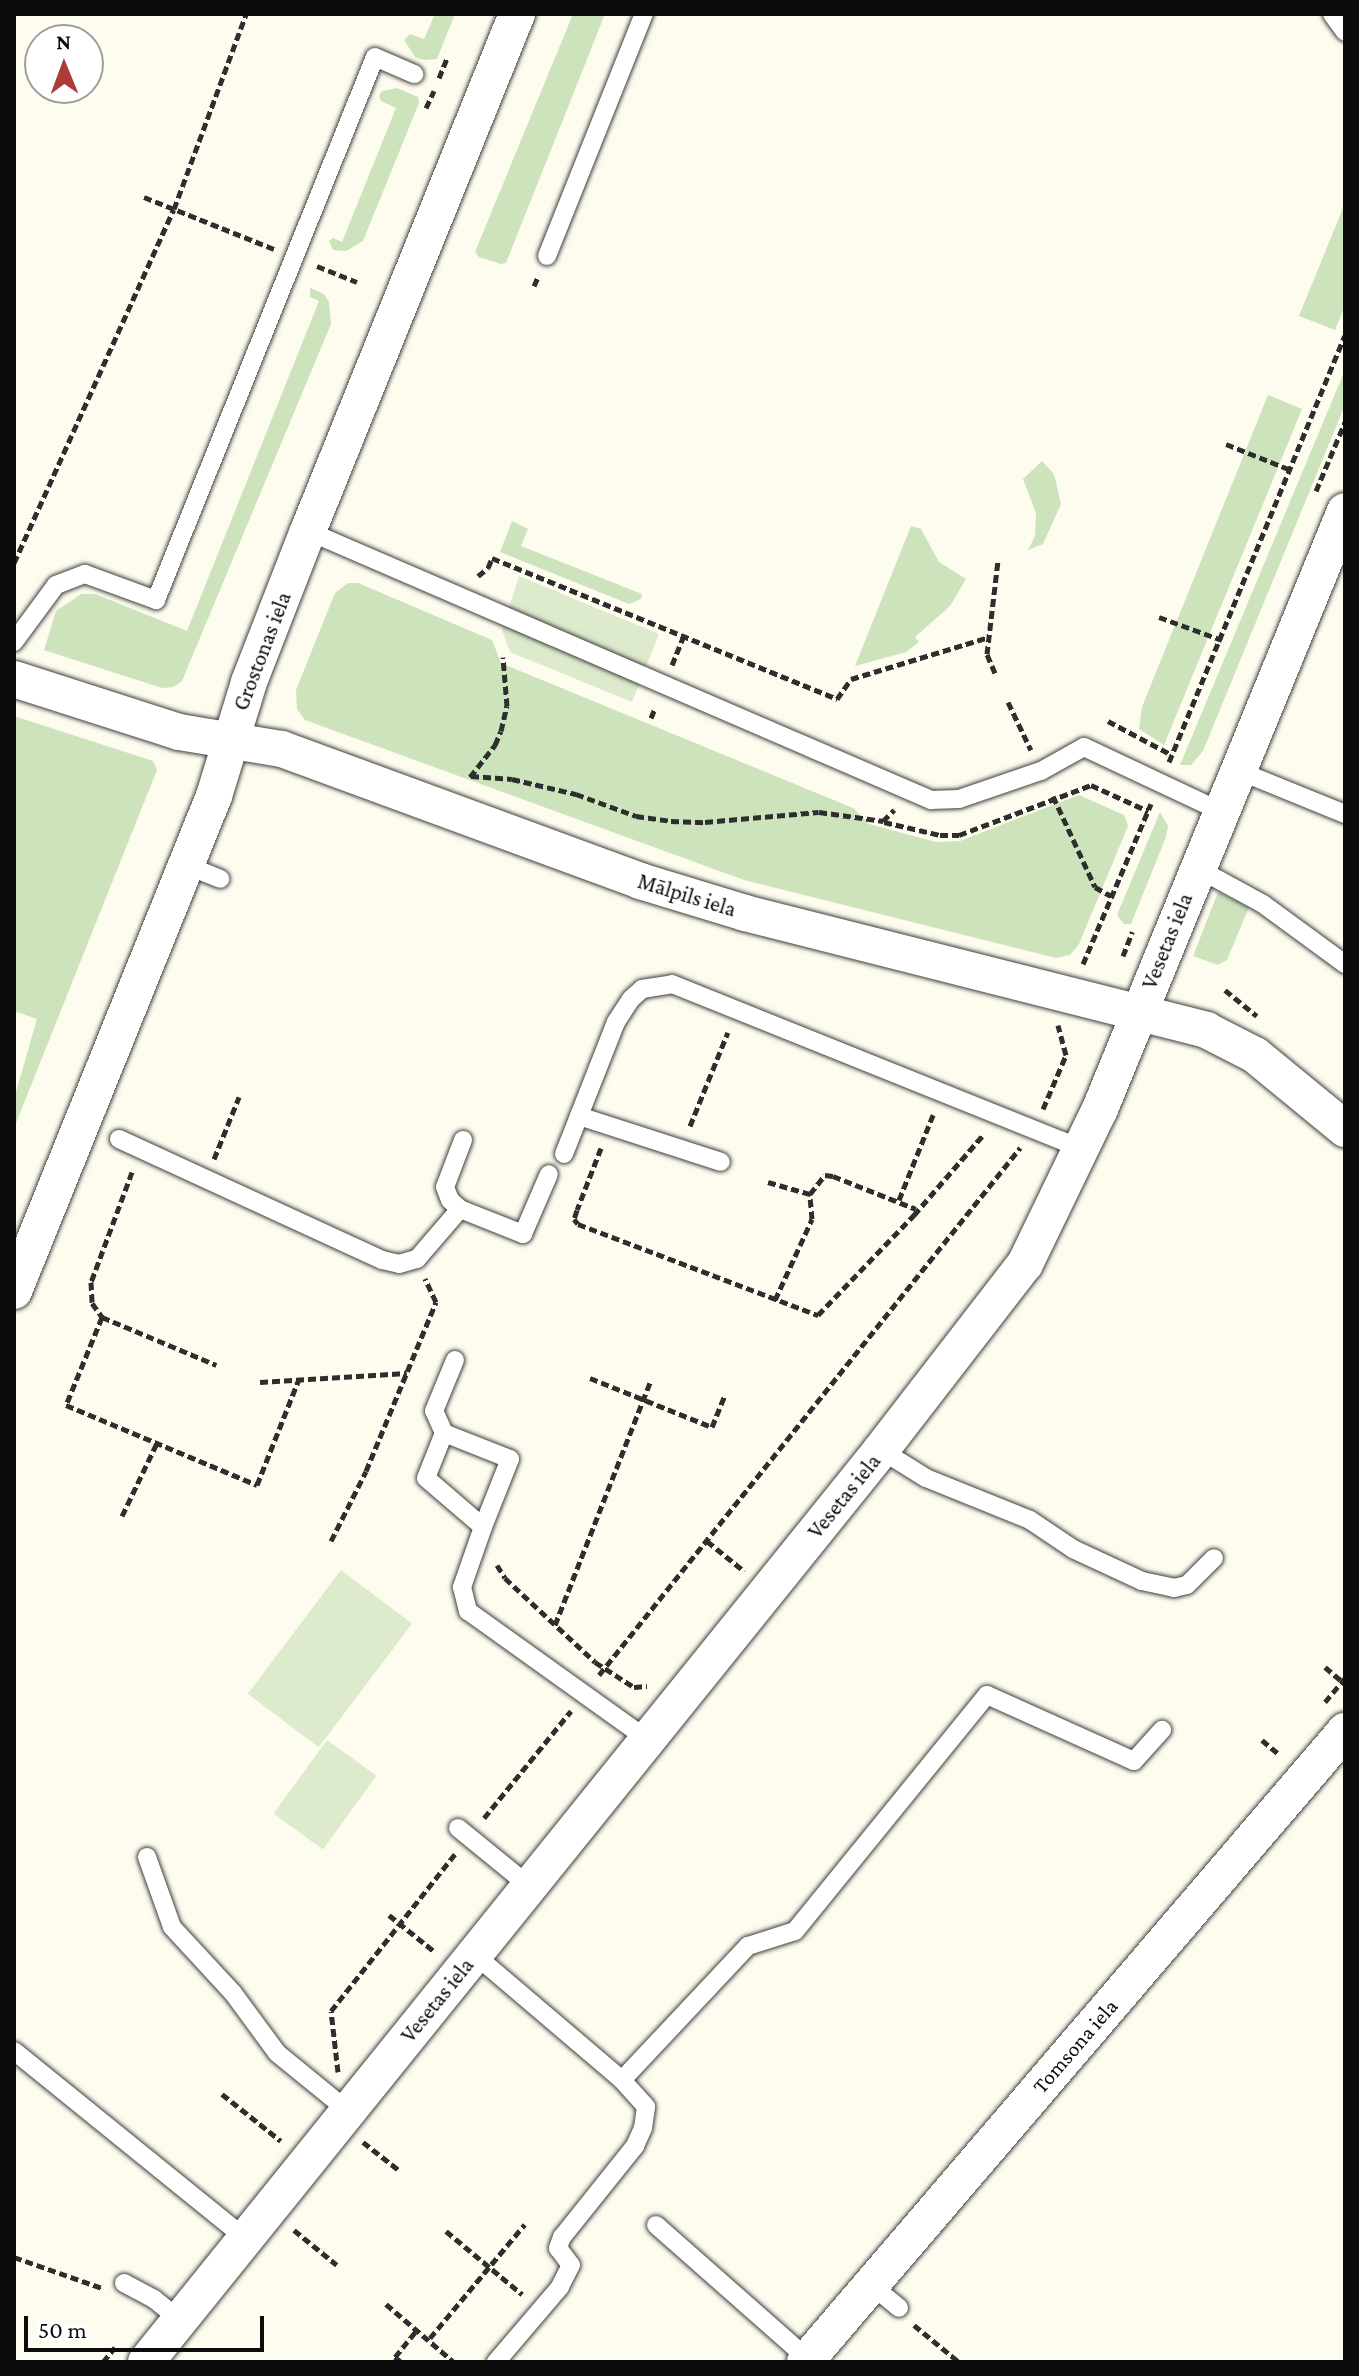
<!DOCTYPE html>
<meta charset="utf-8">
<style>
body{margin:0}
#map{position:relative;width:1359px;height:2376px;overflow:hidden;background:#fdfcee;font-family:"Crimson Pro",serif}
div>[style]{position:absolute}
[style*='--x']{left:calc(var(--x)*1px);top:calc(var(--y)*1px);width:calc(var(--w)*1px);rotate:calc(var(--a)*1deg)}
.green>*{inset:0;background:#cce3bc}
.pitch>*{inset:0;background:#ddebcc;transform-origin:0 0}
.path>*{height:5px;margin-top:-2.5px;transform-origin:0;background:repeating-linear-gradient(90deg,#2e2e2e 0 8px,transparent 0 12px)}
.roads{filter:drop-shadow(0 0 2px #3f3f3f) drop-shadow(0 0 2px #3f3f3f)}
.lane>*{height:18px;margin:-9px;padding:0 9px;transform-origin:9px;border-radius:9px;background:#fff}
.street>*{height:36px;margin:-18px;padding:0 18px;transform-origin:18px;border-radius:18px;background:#fff}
span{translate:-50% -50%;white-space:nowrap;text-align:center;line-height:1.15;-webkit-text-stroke:8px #fff;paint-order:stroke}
.street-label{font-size:22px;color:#0c0c0c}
.frame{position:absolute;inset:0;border:16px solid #0c0c0c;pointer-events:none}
.north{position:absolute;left:24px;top:24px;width:80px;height:80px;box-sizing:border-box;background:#fff;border:2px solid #9e9e9e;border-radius:50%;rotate:359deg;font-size:22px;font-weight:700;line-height:32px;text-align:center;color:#0c0c0c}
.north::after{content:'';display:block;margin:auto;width:28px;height:36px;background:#ab3d36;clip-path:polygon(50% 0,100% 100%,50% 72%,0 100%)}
.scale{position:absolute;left:24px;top:2316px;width:240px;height:36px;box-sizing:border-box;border:4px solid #0c0c0c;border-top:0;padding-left:10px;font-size:24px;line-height:28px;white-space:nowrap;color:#0c0c0c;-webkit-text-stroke:6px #fff;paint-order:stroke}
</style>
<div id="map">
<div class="green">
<div style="clip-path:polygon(435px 14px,455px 14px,437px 59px,424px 60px,415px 57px,404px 40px,410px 34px,424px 39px)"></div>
<div style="clip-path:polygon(573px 14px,605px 14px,506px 263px,501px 264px,479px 257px,475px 252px)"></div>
<div style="clip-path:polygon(397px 88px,418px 97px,419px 103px,363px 241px,346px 251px,333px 250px,329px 241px,333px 238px,342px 242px,396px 108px,381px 101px,379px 96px,382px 91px)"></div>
<div style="clip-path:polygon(1345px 203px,1345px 306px,1335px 330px,1299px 316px)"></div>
<div style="clip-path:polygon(310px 288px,324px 294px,329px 302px,331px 324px,182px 681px,173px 687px,162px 688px,44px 650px,56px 611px,81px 594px,95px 594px,187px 631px,319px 301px,310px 297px)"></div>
<div style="clip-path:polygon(1345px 370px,1345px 405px,1203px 751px,1191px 765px,1180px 765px)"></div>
<div style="clip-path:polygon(1268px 395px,1302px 409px,1164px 745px,1139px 729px,1142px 707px)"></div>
<div style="clip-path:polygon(1042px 461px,1054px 474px,1061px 504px,1043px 544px,1028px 550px,1035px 536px,1036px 513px,1023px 479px)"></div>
<div style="clip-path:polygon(512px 521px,528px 529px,521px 546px,642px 594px,641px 599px,629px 604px,500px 552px)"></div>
<div style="clip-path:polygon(911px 526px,921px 529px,939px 562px,966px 579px,950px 606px,915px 637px,919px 642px,906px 652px,855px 666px)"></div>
<div style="clip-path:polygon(348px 583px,358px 583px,492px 640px,501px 663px,853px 808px,869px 824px,936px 842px,960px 841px,1079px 795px,1124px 815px,1128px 826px,1079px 944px,1070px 955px,1056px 958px,744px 880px,305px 720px,297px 709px,296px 690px,335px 593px)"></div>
<div style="clip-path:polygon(14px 716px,153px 761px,157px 770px,14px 1128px,14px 1099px,37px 1019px,14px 1011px)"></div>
<div style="clip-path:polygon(1160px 812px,1168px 826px,1166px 837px,1131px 924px,1124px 924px,1117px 915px)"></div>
<div style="clip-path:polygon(1218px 892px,1249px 907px,1227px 960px,1218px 965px,1193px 956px)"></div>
</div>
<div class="pitch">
<div style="clip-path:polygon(519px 576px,659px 634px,632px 702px,510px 652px,502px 630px)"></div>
<div style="left:341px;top:1570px;width:89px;height:155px;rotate:37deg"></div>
<div style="left:327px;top:1740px;width:61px;height:91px;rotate:36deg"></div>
</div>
<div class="path">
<div style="--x:439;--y:78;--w:22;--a:-68"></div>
<div style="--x:426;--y:108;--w:19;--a:-65"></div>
<div style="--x:144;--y:197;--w:140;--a:21.8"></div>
<div style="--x:317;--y:266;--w:43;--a:21.8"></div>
<div style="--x:534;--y:286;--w:12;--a:-66"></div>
<div style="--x:1226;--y:444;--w:70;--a:21.8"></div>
<div style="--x:1316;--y:491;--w:75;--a:-67.2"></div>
<div style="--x:14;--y:563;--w:388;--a:-65.7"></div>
<div style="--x:174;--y:209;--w:208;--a:-69.7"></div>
<div style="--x:478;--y:576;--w:13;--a:-39"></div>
<div style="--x:488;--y:568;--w:11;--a:-68"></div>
<div style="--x:492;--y:558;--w:373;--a:22.2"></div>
<div style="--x:837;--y:699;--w:24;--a:-55"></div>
<div style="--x:851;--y:679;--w:144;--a:-16.9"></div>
<div style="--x:1159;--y:617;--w:67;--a:20.1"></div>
<div style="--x:672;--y:665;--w:31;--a:-68"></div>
<div style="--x:995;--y:673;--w:21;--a:-113"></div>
<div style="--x:987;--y:654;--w:94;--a:-83.3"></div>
<div style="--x:1008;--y:702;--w:53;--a:64.4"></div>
<div style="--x:651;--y:718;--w:11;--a:-68"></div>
<div style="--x:1108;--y:721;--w:72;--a:28"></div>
<div style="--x:1169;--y:762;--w:461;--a:-67.6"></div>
<div style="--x:471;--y:776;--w:41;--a:4.2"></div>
<div style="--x:512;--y:779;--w:66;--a:13.2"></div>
<div style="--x:576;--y:794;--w:64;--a:20.1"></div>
<div style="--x:636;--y:816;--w:35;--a:8"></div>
<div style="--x:671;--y:821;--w:34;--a:2"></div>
<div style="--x:705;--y:822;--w:114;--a:-5"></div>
<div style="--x:819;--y:812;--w:65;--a:8"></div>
<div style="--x:883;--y:821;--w:16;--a:-45"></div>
<div style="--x:470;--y:777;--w:41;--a:-52"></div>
<div style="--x:495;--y:745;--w:15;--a:-67"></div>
<div style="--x:501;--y:731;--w:26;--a:-77"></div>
<div style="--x:507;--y:706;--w:49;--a:-94.7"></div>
<div style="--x:1053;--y:796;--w:100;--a:65.2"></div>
<div style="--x:1095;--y:887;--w:18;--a:29"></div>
<div style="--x:884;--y:822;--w:57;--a:13.1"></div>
<div style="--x:940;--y:835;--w:19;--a:0"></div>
<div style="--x:959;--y:835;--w:141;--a:-20.7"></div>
<div style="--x:1091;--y:785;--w:63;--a:24.5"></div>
<div style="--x:1123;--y:956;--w:26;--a:-69"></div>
<div style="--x:1083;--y:964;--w:174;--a:-67"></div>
<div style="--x:1225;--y:990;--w:41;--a:39.1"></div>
<div style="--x:1043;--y:1109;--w:59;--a:-66.9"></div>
<div style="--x:1066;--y:1055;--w:31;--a:-105"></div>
<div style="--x:690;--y:1126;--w:101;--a:-68"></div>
<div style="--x:601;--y:1148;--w:66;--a:111.2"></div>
<div style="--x:577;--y:1210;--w:9;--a:108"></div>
<div style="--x:574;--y:1219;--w:6;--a:51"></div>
<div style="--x:578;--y:1224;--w:257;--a:20.8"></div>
<div style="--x:818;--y:1315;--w:139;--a:-46.2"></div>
<div style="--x:914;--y:1215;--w:107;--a:-49.2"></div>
<div style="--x:214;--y:1159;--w:67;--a:-68"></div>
<div style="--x:132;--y:1172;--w:117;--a:110.4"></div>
<div style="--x:91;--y:1282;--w:21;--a:87"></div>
<div style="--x:92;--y:1303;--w:17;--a:54"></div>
<div style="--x:102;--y:1317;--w:124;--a:22.8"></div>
<div style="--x:768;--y:1182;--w:44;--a:15.9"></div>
<div style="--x:810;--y:1194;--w:24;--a:-52"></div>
<div style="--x:825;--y:1175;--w:8;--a:7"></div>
<div style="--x:833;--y:1176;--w:89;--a:21.7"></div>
<div style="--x:899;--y:1200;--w:92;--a:-68.2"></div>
<div style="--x:775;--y:1300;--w:89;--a:-65.4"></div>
<div style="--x:812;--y:1219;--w:25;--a:-95"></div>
<div style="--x:102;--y:1317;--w:95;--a:112.2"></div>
<div style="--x:66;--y:1405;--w:207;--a:22.7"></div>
<div style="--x:257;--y:1485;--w:114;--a:-68.4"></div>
<div style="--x:590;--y:1378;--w:131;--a:21.9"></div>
<div style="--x:712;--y:1427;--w:35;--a:-68"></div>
<div style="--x:260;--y:1382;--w:147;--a:-3.5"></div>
<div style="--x:122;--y:1516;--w:81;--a:-64.4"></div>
<div style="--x:331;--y:1541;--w:78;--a:-63.4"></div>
<div style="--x:366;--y:1471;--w:183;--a:-67.5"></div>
<div style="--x:436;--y:1302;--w:26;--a:-115"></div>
<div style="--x:707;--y:1541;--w:48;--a:39"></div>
<div style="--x:497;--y:1565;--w:15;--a:58"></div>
<div style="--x:505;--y:1578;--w:123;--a:43"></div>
<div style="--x:595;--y:1662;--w:46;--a:32.7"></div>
<div style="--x:634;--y:1687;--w:13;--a:-4"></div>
<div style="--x:555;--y:1625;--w:263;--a:-68.6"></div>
<div style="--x:1325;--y:1667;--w:26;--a:40"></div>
<div style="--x:599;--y:1675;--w:675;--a:-51.38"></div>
<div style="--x:1325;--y:1702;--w:31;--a:-50"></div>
<div style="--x:1262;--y:1740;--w:23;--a:40"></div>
<div style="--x:484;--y:1818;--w:138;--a:-50.9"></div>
<div style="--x:389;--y:1915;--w:59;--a:38.8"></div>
<div style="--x:338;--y:2072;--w:61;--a:-96.5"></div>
<div style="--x:331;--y:2011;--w:200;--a:-51.7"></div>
<div style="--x:222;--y:2094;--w:75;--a:38.5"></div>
<div style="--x:363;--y:2142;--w:47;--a:38.1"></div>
<div style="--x:294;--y:2230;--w:55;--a:39.1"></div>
<div style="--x:446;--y:2231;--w:99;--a:39.7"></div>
<div style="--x:14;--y:2257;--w:93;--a:19.4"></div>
<div style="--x:386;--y:2304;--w:89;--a:40.5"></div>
<div style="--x:914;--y:2325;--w:58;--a:39.4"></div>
<div style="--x:430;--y:2338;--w:148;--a:-50.2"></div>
<div style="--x:103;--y:2362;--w:19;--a:-51"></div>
<div style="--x:401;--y:2362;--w:8;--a:-140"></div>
<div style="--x:395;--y:2357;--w:36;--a:-51"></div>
</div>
<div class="roads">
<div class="lane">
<div style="--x:1332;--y:14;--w:22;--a:54"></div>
<div style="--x:547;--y:256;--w:261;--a:-68.2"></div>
<div style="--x:308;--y:531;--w:679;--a:23.35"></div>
<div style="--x:931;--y:800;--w:28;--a:-2"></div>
<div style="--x:959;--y:799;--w:87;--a:-18.9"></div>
<div style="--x:1041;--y:771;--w:49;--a:-29.2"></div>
<div style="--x:1084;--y:747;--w:150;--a:25.2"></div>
<div style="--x:14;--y:642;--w:71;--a:-53.6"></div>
<div style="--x:56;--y:585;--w:31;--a:-21"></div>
<div style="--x:85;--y:574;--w:76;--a:20.1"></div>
<div style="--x:156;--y:600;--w:585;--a:-68.04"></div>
<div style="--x:375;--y:57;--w:43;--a:23.6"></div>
<div style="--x:1237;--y:770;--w:117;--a:22.2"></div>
<div style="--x:186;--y:865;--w:37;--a:22"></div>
<div style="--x:1197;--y:868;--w:75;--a:28.6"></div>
<div style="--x:1263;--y:904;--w:102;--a:36.2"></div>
<div style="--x:579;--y:1116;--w:149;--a:17.9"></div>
<div style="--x:119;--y:1139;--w:289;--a:24.7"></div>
<div style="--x:382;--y:1260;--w:17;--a:13"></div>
<div style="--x:399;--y:1264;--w:19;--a:-16"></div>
<div style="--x:417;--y:1259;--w:66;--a:-49.3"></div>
<div style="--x:463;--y:1140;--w:50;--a:111"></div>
<div style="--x:445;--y:1187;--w:14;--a:69"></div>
<div style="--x:450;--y:1200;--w:13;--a:42"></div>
<div style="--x:460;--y:1209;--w:68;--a:21.6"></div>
<div style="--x:523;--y:1234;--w:65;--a:-66.6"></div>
<div style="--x:564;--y:1154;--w:142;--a:-68.5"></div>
<div style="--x:616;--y:1022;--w:27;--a:-57"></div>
<div style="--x:631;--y:999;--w:15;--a:-42"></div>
<div style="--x:642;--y:989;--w:30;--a:-9"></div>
<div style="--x:672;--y:984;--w:443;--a:21.9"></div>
<div style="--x:444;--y:1433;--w:71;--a:21.5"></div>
<div style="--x:510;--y:1459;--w:73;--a:111.7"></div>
<div style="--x:483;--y:1527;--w:75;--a:-139.3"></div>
<div style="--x:426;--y:1478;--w:48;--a:-68.2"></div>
<div style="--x:444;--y:1433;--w:24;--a:-114"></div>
<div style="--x:434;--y:1411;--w:55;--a:-67.6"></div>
<div style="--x:881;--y:1450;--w:53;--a:31.9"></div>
<div style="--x:926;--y:1478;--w:112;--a:22"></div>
<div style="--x:1030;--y:1520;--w:52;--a:34"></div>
<div style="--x:1073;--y:1549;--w:76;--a:24.9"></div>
<div style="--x:1142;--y:1581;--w:33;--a:12"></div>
<div style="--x:1174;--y:1588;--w:13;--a:-13"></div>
<div style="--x:1187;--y:1585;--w:38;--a:-45"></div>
<div style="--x:483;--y:1527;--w:64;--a:109.3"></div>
<div style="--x:462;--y:1587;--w:25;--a:76"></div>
<div style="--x:468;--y:1611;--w:220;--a:35.6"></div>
<div style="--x:458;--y:1828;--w:92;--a:39.2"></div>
<div style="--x:147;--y:1857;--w:74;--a:70.3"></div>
<div style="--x:172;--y:1927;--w:90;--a:47.3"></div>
<div style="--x:233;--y:1993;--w:74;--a:53.7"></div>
<div style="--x:277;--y:2053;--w:92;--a:39.2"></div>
<div style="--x:474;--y:1954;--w:194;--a:40.4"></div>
<div style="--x:622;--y:2080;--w:36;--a:48"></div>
<div style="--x:646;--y:2107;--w:21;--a:98"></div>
<div style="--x:643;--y:2128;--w:20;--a:114"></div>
<div style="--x:635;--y:2146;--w:117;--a:128.7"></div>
<div style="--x:562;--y:2237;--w:12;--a:110"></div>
<div style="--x:558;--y:2248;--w:21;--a:53"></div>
<div style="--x:571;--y:2265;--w:25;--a:117"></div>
<div style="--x:560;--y:2287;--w:99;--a:130.5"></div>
<div style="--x:14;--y:2051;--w:297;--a:39"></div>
<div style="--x:622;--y:2080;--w:184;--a:-46.8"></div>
<div style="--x:748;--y:1946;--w:49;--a:-17.7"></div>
<div style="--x:795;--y:1931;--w:304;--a:-50.9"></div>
<div style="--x:987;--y:1695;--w:161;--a:24.2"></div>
<div style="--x:1134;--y:1761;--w:42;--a:-47.9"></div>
<div style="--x:656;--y:2225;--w:203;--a:41.4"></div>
<div style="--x:124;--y:2283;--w:34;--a:28"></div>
<div style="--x:154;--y:2299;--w:33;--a:39"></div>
<div style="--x:871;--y:2285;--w:36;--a:39"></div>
</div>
<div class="street">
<div style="--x:14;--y:679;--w:173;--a:17.8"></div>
<div style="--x:179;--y:732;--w:104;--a:9.4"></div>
<div style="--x:282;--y:749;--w:382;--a:20.2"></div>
<div style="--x:640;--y:881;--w:110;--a:16.9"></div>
<div style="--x:745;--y:913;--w:476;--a:14.2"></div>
<div style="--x:1206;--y:1030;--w:55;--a:27"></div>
<div style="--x:1255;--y:1055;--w:117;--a:39.4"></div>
<div style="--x:14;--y:1291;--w:534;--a:-68"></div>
<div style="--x:214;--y:796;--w:119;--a:-72.9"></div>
<div style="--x:249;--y:682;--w:162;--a:-68.7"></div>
<div style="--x:308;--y:531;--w:558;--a:-67.99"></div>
<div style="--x:146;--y:2362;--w:1171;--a:-51.13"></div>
<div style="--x:881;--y:1450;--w:235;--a:-52.3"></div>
<div style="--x:1025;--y:1264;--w:172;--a:-64.2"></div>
<div style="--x:1100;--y:1109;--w:646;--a:-67.72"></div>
<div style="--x:805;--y:2362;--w:831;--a:-49.44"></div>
</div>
</div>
<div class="street-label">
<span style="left:262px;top:651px;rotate:-69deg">Grostonas iela</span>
<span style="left:687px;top:895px;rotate:17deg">Mālpils iela</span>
<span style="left:1167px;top:941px;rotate:-68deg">Vesetas iela</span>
<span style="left:844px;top:1496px;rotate:-51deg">Vesetas iela</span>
<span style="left:437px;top:2000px;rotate:-51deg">Vesetas iela</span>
<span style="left:1075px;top:2046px;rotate:-49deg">Tomsona iela</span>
</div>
<div class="frame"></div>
<div class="north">N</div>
<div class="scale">50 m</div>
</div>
